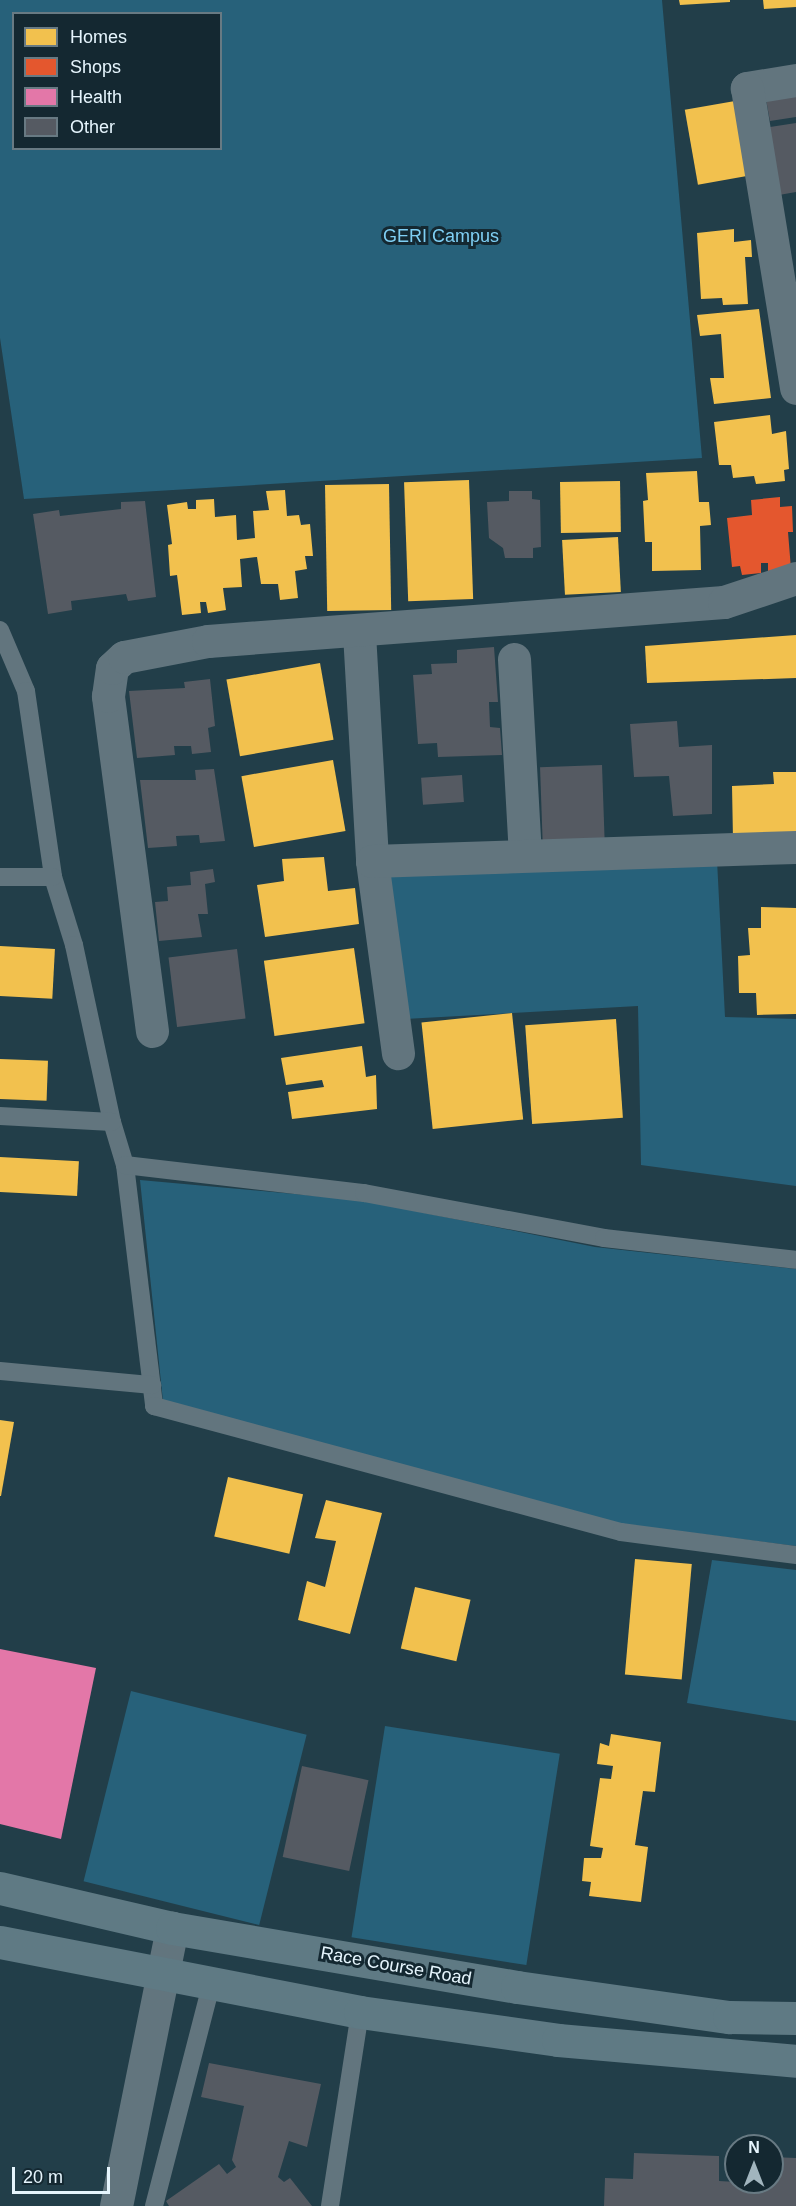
<!DOCTYPE html>
<style>
body{margin:0}
#map{position:relative;width:796px;height:2206px;overflow:hidden;background:#223e49;font-family:Arial,sans-serif}
div>[style]{position:absolute}
[style*='--x']{left:calc(var(--x)*1px);top:calc(var(--y)*1px);width:calc(var(--w)*1px);rotate:calc(var(--a)*1deg)}
.green>*{inset:0;background:#27617a;transform-origin:0 0}
.homes>*{inset:0;background:#f2c14e;transform-origin:0 0}
.shops>*{inset:0;background:#e4572e}
.health>*{inset:0;background:#e377a8}
.building>*{inset:0;background:#555a62;transform-origin:0 0}
.service>*{height:18px;margin:-9px;padding:0 9px;transform-origin:9px;border-radius:9px;background:#62757e}
.minor>*{height:33px;margin:-16.5px;padding:0 16.5px;transform-origin:16.5px;border-radius:16.5px;background:#62757e}
.primary>*{height:33px;margin:-16.5px;padding:0 16.5px;transform-origin:16.5px;border-radius:16.5px;background:#5f7a84}
span{translate:-50% -50%;white-space:nowrap;text-align:center;line-height:1.15;-webkit-text-stroke:6px #142831;paint-order:stroke}
.park-label{font-size:18px;color:#7fcff4}
.street-label{font-size:18px;color:#e6f5fd}
.legend{position:absolute;left:12px;top:12px;width:210px;height:138px;box-sizing:border-box;background:#142831;border:2px solid #687a83;margin:0;padding:8px 10px;list-style:none;font-size:18px;color:#e6f5fd}
.legend li{display:flex;align-items:center;gap:12px;height:30px}
.legend b{width:30px;border:2px solid #687a83}
.north{position:absolute;left:724px;top:2134px;width:60px;height:60px;box-sizing:border-box;background:#142831;border:2px solid #687a83;border-radius:50%;rotate:0deg;font-size:16px;font-weight:700;line-height:24px;text-align:center;color:#e6f5fd}
.north::after{content:'';display:block;margin:auto;width:21px;height:27px;background:#a1b5be;clip-path:polygon(50% 0,100% 100%,50% 72%,0 100%)}
.scale{position:absolute;left:12px;top:2167px;width:98px;height:27px;box-sizing:border-box;border:3px solid #e6f5fd;border-top:0;padding-left:8px;font-size:18px;line-height:21px;white-space:nowrap;color:#e6f5fd;-webkit-text-stroke:4px #142831;paint-order:stroke}
</style>
<div id="map">
<div class="green">
<div style="clip-path:polygon(evenodd,0 0,662px 0,702px 458px,24px 499px,0 338px,0 0,14px 14px,220px 14px,220px 148px,14px 148px,14px 14px)"></div>
<div style="clip-path:polygon(717px 860px,725px 1017px,796px 1019px,796px 1186px,641px 1165px,638px 1006px,405px 1019px,386px 872px)"></div>
<div style="clip-path:polygon(140px 1180px,360px 1200px,595px 1247px,796px 1269px,796px 1546px,614px 1523px,163px 1401px)"></div>
<div style="clip-path:polygon(712px 1560px,796px 1570px,796px 1721px,687px 1703px)"></div>
<div style="left:131px;top:1691px;width:181px;height:196px;rotate:14deg"></div>
<div style="left:385px;top:1726px;width:177px;height:214px;rotate:9deg"></div>
</div>
<div class="homes">
<div style="clip-path:polygon(679px 0,730px 0,730px 2px,680px 5px)"></div>
<div style="clip-path:polygon(763px 0,796px 0,796px 7px,764px 9px)"></div>
<div style="left:735px;top:101px;width:76px;height:51px;rotate:80deg"></div>
<div style="clip-path:polygon(734px 229px,734px 242px,751px 240px,752px 257px,745px 257px,748px 304px,723px 305px,722px 298px,701px 299px,697px 233px)"></div>
<div style="clip-path:polygon(759px 309px,771px 398px,714px 404px,710px 378px,724px 378px,721px 334px,700px 336px,697px 315px)"></div>
<div style="clip-path:polygon(770px 415px,772px 434px,786px 431px,789px 469px,784px 470px,785px 481px,756px 484px,754px 476px,733px 478px,731px 465px,719px 465px,714px 422px)"></div>
<div style="clip-path:polygon(697px 471px,699px 502px,709px 502px,711px 525px,700px 526px,701px 570px,652px 571px,652px 542px,645px 542px,643px 501px,648px 500px,646px 473px)"></div>
<div style="left:469px;top:480px;width:119px;height:65px;rotate:88deg"></div>
<div style="left:620px;top:481px;width:51px;height:60px;rotate:89deg"></div>
<div style="left:389px;top:484px;width:126px;height:64px;rotate:89deg"></div>
<div style="clip-path:polygon(285px 490px,287px 516px,299px 515px,301px 525px,310px 524px,313px 556px,305px 556px,307px 569px,295px 571px,298px 598px,280px 600px,278px 584px,261px 584px,257px 557px,240px 559px,242px 587px,223px 588px,226px 610px,208px 613px,206px 602px,200px 602px,201px 613px,182px 615px,177px 575px,170px 576px,168px 545px,172px 544px,167px 505px,187px 502px,188px 509px,196px 509px,196px 500px,214px 499px,215px 517px,236px 515px,237px 540px,255px 538px,253px 511px,269px 510px,266px 491px)"></div>
<div style="left:618px;top:537px;width:55px;height:56px;rotate:87deg"></div>
<div style="clip-path:polygon(796px 635px,796px 678px,647px 683px,645px 646px)"></div>
<div style="left:320px;top:663px;width:78px;height:95px;rotate:80deg"></div>
<div style="left:333px;top:760px;width:72px;height:93px;rotate:80deg"></div>
<div style="clip-path:polygon(773px 772px,796px 772px,796px 839px,733px 840px,732px 786px,774px 784px)"></div>
<div style="clip-path:polygon(324px 857px,328px 891px,355px 888px,359px 924px,265px 937px,257px 885px,284px 881px,282px 859px)"></div>
<div style="clip-path:polygon(761px 907px,796px 908px,796px 1014px,757px 1015px,756px 993px,739px 993px,738px 956px,750px 955px,748px 928px,761px 928px)"></div>
<div style="left:0;top:946px;width:55px;height:50px;rotate:3deg"></div>
<div style="left:354px;top:948px;width:76px;height:91px;rotate:82deg"></div>
<div style="left:512px;top:1013px;width:107px;height:91px;rotate:84deg"></div>
<div style="left:616px;top:1019px;width:99px;height:91px;rotate:86deg"></div>
<div style="clip-path:polygon(362px 1046px,366px 1077px,376px 1075px,377px 1109px,292px 1119px,288px 1092px,324px 1087px,322px 1080px,286px 1085px,281px 1058px)"></div>
<div style="left:0;top:1059px;width:48px;height:40px;rotate:2deg"></div>
<div style="left:0;top:1157px;width:79px;height:35px;rotate:3deg"></div>
<div style="clip-path:polygon(0 1420px,14px 1422px,1px 1496px,0 1496px)"></div>
<div style="left:228px;top:1477px;width:77px;height:61px;rotate:13deg"></div>
<div style="clip-path:polygon(326px 1500px,382px 1513px,350px 1634px,298px 1620px,307px 1581px,325px 1587px,336px 1541px,315px 1538px)"></div>
<div style="left:635px;top:1559px;width:57px;height:116px;rotate:5deg"></div>
<div style="left:415px;top:1587px;width:57px;height:63px;rotate:13deg"></div>
<div style="clip-path:polygon(611px 1734px,661px 1742px,655px 1792px,643px 1791px,635px 1845px,648px 1847px,641px 1902px,589px 1896px,591px 1882px,582px 1881px,584px 1858px,601px 1858px,603px 1848px,590px 1846px,600px 1778px,611px 1779px,613px 1766px,597px 1764px,600px 1743px,609px 1746px)"></div>
</div>
<div class="shops">
<div style="clip-path:polygon(780px 497px,780px 507px,792px 506px,793px 532px,788px 532px,791px 569px,768px 571px,768px 563px,761px 563px,761px 573px,742px 575px,740px 566px,732px 567px,727px 518px,752px 515px,751px 500px)"></div>
</div>
<div class="health">
<div style="clip-path:polygon(0 1649px,96px 1668px,61px 1839px,0 1824px)"></div>
</div>
<div class="building">
<div style="clip-path:polygon(796px 88px,796px 117px,770px 121px,765px 94px)"></div>
<div style="clip-path:polygon(796px 123px,796px 192px,779px 195px,770px 127px)"></div>
<div style="clip-path:polygon(509px 491px,532px 491px,532px 499px,540px 500px,541px 547px,533px 548px,533px 558px,505px 558px,503px 548px,489px 538px,487px 502px,509px 501px)"></div>
<div style="clip-path:polygon(145px 501px,156px 597px,128px 601px,126px 594px,71px 601px,72px 610px,48px 614px,33px 514px,59px 510px,60px 516px,121px 509px,121px 502px)"></div>
<div style="clip-path:polygon(494px 647px,498px 702px,489px 702px,490px 727px,500px 728px,502px 755px,438px 757px,437px 743px,418px 744px,413px 675px,432px 674px,431px 664px,457px 663px,457px 650px)"></div>
<div style="clip-path:polygon(210px 679px,215px 726px,208px 728px,211px 752px,192px 754px,191px 746px,174px 746px,175px 755px,137px 758px,129px 691px,185px 688px,184px 682px)"></div>
<div style="clip-path:polygon(677px 721px,679px 747px,712px 745px,712px 814px,673px 816px,669px 776px,634px 777px,630px 724px)"></div>
<div style="left:602px;top:765px;width:75px;height:62px;rotate:88deg"></div>
<div style="clip-path:polygon(214px 769px,225px 841px,200px 843px,199px 835px,176px 836px,177px 846px,148px 848px,140px 780px,196px 780px,195px 770px)"></div>
<div style="left:462px;top:775px;width:27px;height:41px;rotate:86deg"></div>
<div style="clip-path:polygon(213px 869px,215px 882px,205px 884px,208px 914px,198px 914px,202px 937px,159px 941px,155px 902px,168px 901px,167px 887px,191px 885px,190px 872px)"></div>
<div style="left:237px;top:949px;width:70px;height:69px;rotate:83deg"></div>
<div style="left:302px;top:1766px;width:68px;height:93px;rotate:12deg"></div>
<div style="clip-path:polygon(209px 2063px,321px 2084px,307px 2147px,289px 2141px,278px 2177px,284px 2182px,290px 2178px,312px 2206px,169px 2206px,166px 2201px,219px 2164px,227px 2174px,236px 2167px,232px 2160px,244px 2106px,201px 2097px)"></div>
<div style="clip-path:polygon(634px 2153px,719px 2156px,719px 2181px,736px 2182px,772px 2182px,772px 2157px,796px 2158px,796px 2206px,604px 2206px,605px 2178px,633px 2179px)"></div>
</div>
<div class="service">
<div style="--x:0;--y:630;--w:66;--a:66.9"></div>
<div style="--x:26;--y:691;--w:188;--a:81.7"></div>
<div style="--x:53;--y:877;--w:71;--a:72.8"></div>
<div style="--x:74;--y:945;--w:181;--a:77.9"></div>
<div style="--x:112;--y:1122;--w:45;--a:73.2"></div>
<div style="--x:125;--y:1165;--w:243;--a:83.1"></div>
<div style="--x:154;--y:1406;--w:484;--a:15.1"></div>
<div style="--x:621;--y:1532;--w:177;--a:7.5"></div>
<div style="--x:0;--y:877;--w:53;--a:0"></div>
<div style="--x:0;--y:1116;--w:112;--a:3.1"></div>
<div style="--x:125;--y:1165;--w:241;--a:6.7"></div>
<div style="--x:364;--y:1193;--w:244;--a:10.6"></div>
<div style="--x:604;--y:1238;--w:193;--a:6.5"></div>
<div style="--x:0;--y:1371;--w:153;--a:5.3"></div>
<div style="--x:154;--y:2206;--w:228;--a:-75.5"></div>
<div style="--x:330;--y:2206;--w:196;--a:-81.2"></div>
</div>
<div class="minor">
<div style="--x:796;--y:80;--w:50;--a:170.7"></div>
<div style="--x:747;--y:88;--w:304;--a:80.7"></div>
<div style="--x:359;--y:633;--w:228;--a:86.7"></div>
<div style="--x:372;--y:861;--w:194;--a:82.3"></div>
<div style="--x:514;--y:659;--w:196;--a:86.8"></div>
<div style="--x:372;--y:861;--w:424;--a:-1.9"></div>
<div style="--x:152;--y:1031;--w:338;--a:-97.5"></div>
<div style="--x:108;--y:696;--w:28;--a:-82"></div>
<div style="--x:112;--y:668;--w:16;--a:-43"></div>
<div style="--x:124;--y:657;--w:86;--a:-10.8"></div>
<div style="--x:208;--y:641;--w:517;--a:-4.32"></div>
<div style="--x:724;--y:602;--w:76;--a:-18.4"></div>
<div style="--x:116;--y:2206;--w:284;--a:-78.6"></div>
</div>
<div class="primary">
<div style="--x:0;--y:1888;--w:177;--a:13.1"></div>
<div style="--x:172;--y:1928;--w:350;--a:9.7"></div>
<div style="--x:517;--y:1987;--w:214;--a:8.1"></div>
<div style="--x:729;--y:2017;--w:67;--a:0.9"></div>
<div style="--x:0;--y:1942;--w:367;--a:11"></div>
<div style="--x:360;--y:2012;--w:200;--a:8"></div>
<div style="--x:558;--y:2040;--w:239;--a:5"></div>
</div>
<div class="park-label">
<span style="left:441px;top:236px">GERI Campus</span>
</div>
<div class="street-label">
<span style="left:396px;top:1966px;rotate:10deg">Race Course Road</span>
</div>
<ul class="legend">
<li><b style="height:16px;background:#f2c14e"></b>Homes</li>
<li><b style="height:16px;background:#e4572e"></b>Shops</li>
<li><b style="height:16px;background:#e377a8"></b>Health</li>
<li><b style="height:16px;background:#555a62"></b>Other</li>
</ul>
<div class="north">N</div>
<div class="scale">20 m</div>
</div>
